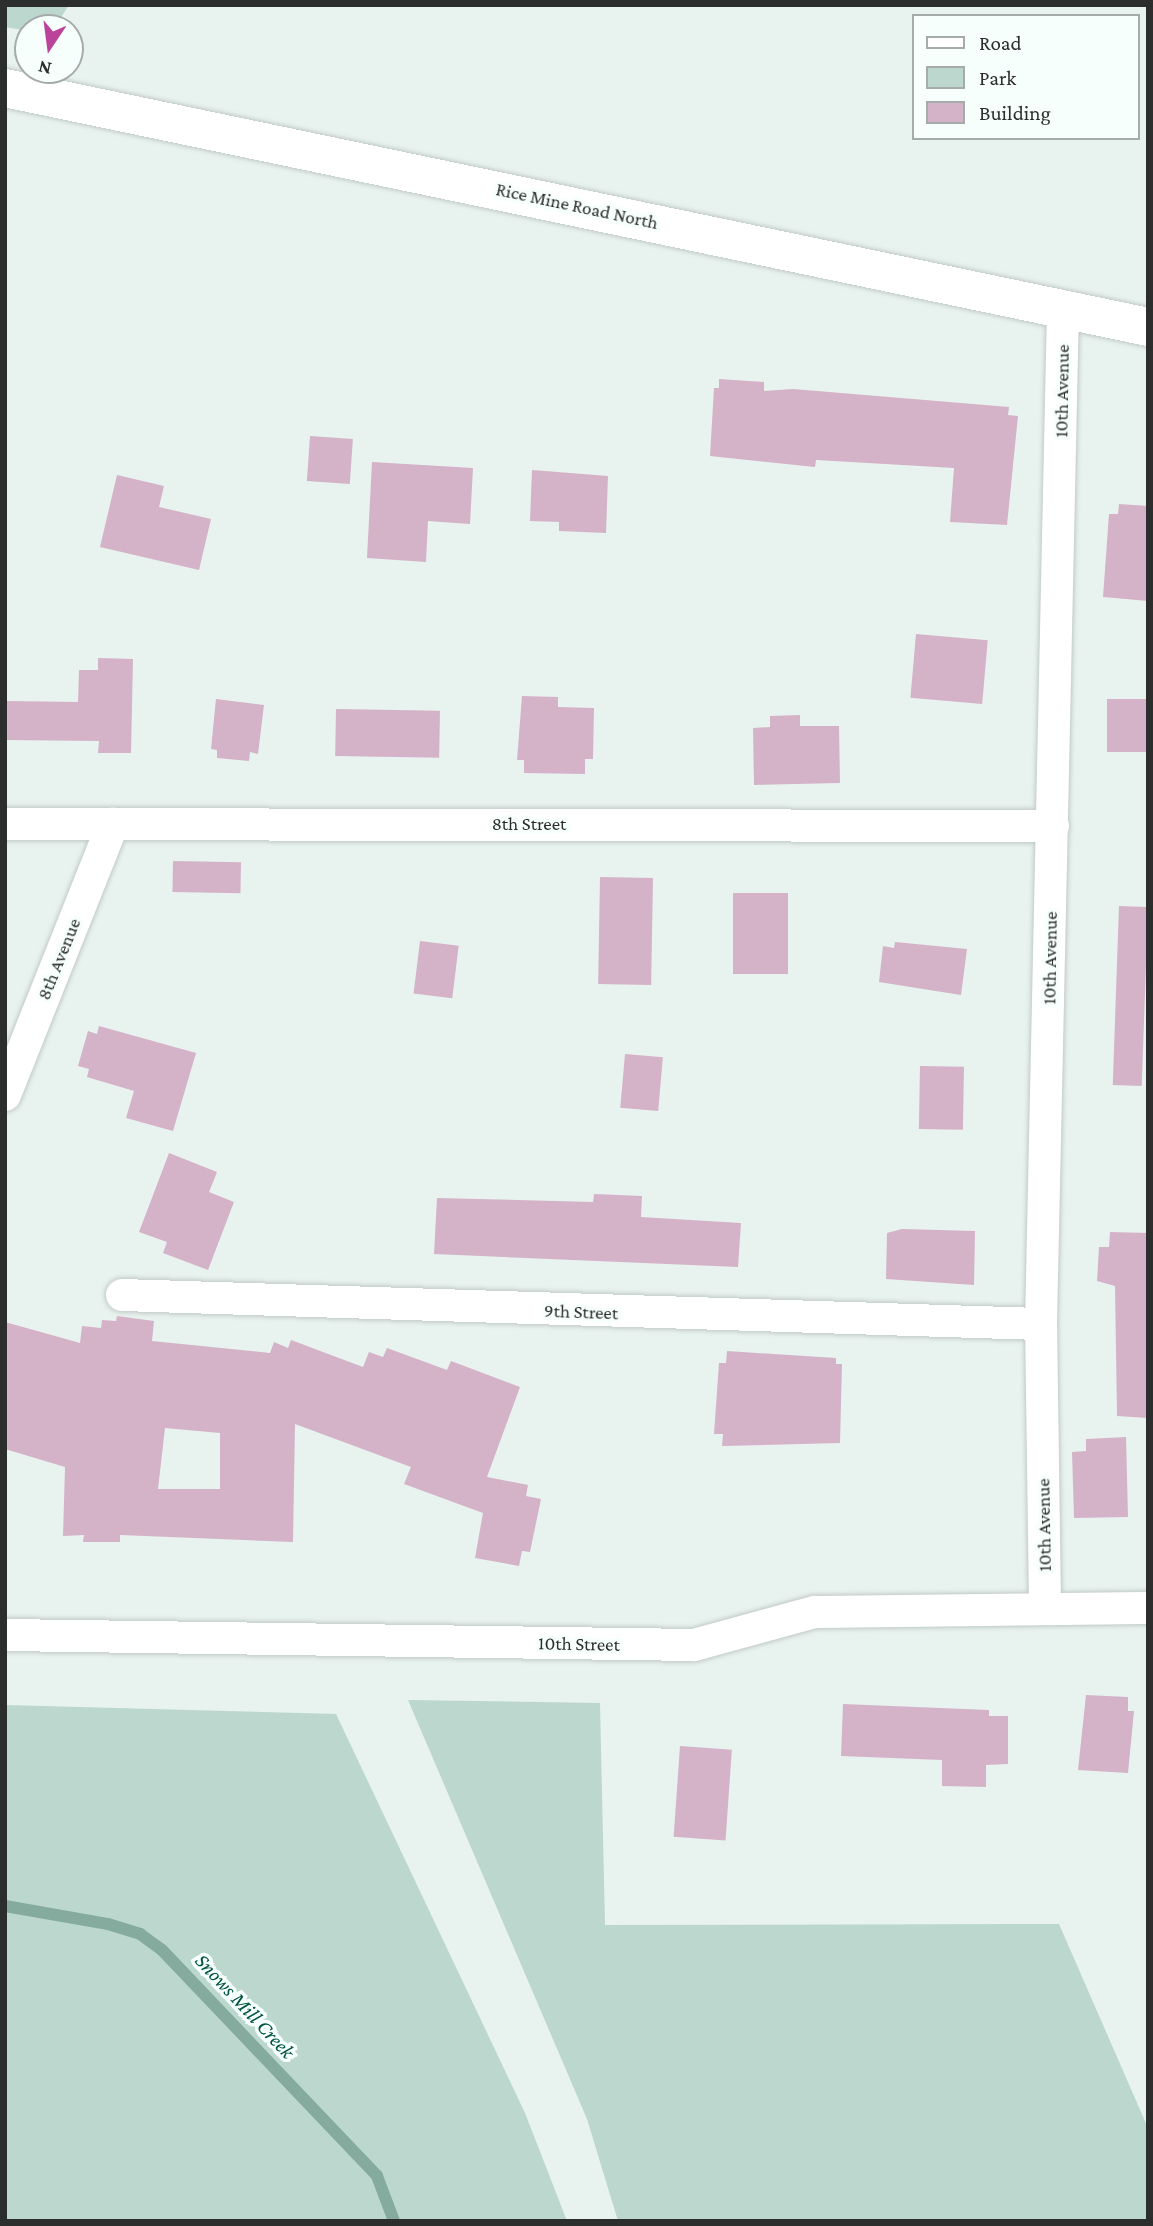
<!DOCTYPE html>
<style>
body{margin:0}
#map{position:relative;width:1153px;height:2226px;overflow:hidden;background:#e8f2ee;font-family:"Crimson Pro",serif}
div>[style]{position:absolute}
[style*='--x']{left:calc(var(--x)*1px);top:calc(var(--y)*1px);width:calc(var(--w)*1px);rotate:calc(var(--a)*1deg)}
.green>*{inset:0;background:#bcd8ce}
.stream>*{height:12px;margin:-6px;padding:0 6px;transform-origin:6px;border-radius:6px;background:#84ab9e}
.building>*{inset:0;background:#d4b3c8;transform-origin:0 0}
.roads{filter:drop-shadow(0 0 2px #c1cac7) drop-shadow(0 0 2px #c1cac7)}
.street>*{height:32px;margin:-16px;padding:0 16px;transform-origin:16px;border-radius:16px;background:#fff}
.secondary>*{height:38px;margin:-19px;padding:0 19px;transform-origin:19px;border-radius:19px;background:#fff}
span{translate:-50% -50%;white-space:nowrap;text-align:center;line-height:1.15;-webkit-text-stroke:7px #f6fffc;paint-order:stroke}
.street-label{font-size:19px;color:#2b2e2d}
.water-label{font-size:21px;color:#005241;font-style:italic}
.frame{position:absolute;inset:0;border:7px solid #2b2e2d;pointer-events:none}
.legend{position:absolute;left:912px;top:14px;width:228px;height:126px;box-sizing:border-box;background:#f6fffc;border:2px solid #a5aba9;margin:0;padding:9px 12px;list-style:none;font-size:21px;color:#2b2e2d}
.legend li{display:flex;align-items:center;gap:14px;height:35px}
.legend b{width:35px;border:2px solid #a5aba9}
.north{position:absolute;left:14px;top:14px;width:70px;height:70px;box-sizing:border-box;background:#f6fffc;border:2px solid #a5aba9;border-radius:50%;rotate:193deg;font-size:19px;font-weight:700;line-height:28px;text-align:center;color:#2b2e2d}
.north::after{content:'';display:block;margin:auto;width:24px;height:32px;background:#bb449a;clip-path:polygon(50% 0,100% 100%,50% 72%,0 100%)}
</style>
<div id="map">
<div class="green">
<div style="clip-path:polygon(5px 5px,69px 5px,54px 28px,28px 31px,5px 27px)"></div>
<div style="clip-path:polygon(408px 1700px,600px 1703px,605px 1925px,1059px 1924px,1148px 2128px,1148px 2221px,618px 2221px,587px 2119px)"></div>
<div style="clip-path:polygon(5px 1705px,336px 1714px,525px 2113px,567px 2221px,5px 2221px)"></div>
</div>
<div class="stream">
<div style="--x:5;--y:1906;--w:105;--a:9.9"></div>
<div style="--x:108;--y:1924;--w:34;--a:17"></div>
<div style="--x:140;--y:1934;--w:27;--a:36"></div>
<div style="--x:162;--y:1950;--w:312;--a:46.4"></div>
<div style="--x:377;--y:2176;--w:48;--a:69.3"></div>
</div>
<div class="building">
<div style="clip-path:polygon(719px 379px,764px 382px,764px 391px,793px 389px,1009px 407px,1008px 415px,1018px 416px,1007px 525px,950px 522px,954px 468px,816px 460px,815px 467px,710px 456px,714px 388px,719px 388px)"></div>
<div style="left:310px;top:436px;width:43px;height:45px;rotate:4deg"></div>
<div style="clip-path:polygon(372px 462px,473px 468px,470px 524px,428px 521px,426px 562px,367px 558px)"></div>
<div style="clip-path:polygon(532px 470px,608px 476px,606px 533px,559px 531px,559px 522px,530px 521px)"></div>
<div style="clip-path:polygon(117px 475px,164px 486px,159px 507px,211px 519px,199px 570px,100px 547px)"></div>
<div style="clip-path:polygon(1119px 504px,1148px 506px,1148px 601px,1103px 597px,1109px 514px,1118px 514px)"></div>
<div style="left:916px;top:634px;width:72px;height:64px;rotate:5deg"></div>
<div style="clip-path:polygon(98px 658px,133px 659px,131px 753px,98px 753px,99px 741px,5px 740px,5px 701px,78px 702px,79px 670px,98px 670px)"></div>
<div style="clip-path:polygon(522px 696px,558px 697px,558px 707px,594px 708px,593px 759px,585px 759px,585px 774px,524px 773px,524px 760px,517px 760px)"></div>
<div style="clip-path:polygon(216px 699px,264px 705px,258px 754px,250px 752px,249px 761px,217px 758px,217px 750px,211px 749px)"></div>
<div style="left:1107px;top:699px;width:41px;height:53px"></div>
<div style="left:336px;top:709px;width:104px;height:47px;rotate:1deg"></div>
<div style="clip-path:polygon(800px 715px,800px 726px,839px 726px,840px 783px,754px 785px,753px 728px,770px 727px,770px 716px)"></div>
<div style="left:173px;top:861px;width:68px;height:31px;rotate:1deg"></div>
<div style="left:600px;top:877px;width:53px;height:107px;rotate:1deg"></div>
<div style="left:733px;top:893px;width:55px;height:81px"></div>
<div style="left:1119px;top:906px;width:29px;height:179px;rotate:2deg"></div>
<div style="left:420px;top:941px;width:39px;height:53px;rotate:7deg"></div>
<div style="clip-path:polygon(895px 942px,967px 949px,961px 995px,879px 982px,883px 946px,894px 948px)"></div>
<div style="clip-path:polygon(99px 1026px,196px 1053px,173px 1131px,126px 1118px,134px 1091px,87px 1077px,89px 1069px,78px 1066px,88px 1031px,97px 1034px)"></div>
<div style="left:625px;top:1054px;width:38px;height:54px;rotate:5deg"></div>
<div style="left:920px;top:1066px;width:44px;height:63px;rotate:1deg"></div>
<div style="clip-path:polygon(169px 1153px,217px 1172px,209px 1192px,234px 1202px,208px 1270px,163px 1253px,167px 1242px,139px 1232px)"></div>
<div style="clip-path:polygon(594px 1194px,642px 1196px,641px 1217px,741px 1223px,738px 1267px,434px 1254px,437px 1198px,593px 1202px)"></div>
<div style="clip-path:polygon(902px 1229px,975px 1231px,974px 1285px,886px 1279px,887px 1233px)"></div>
<div style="clip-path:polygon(1110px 1232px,1148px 1233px,1148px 1418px,1117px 1416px,1115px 1286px,1097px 1281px,1099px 1247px,1109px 1247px)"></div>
<div style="clip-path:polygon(evenodd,117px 1316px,154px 1321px,152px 1341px,270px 1353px,274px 1342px,288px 1348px,291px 1340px,363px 1367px,369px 1352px,383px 1357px,387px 1348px,447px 1370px,451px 1361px,520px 1387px,487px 1477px,528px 1485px,526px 1496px,541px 1499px,530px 1552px,522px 1551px,519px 1566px,475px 1558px,483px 1513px,404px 1484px,411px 1467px,295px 1424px,293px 1542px,120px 1535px,120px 1542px,83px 1542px,84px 1535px,63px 1536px,65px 1467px,5px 1449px,5px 1322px,80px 1343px,82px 1326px,101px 1328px,102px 1320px,116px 1321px,117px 1316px,165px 1428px,220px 1433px,220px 1489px,158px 1489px,165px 1428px)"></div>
<div style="clip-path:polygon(727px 1351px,836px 1358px,836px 1364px,842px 1364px,840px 1443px,722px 1446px,723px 1434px,714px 1434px,719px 1363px,726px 1363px)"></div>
<div style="clip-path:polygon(1126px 1437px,1128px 1517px,1074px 1518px,1072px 1452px,1086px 1451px,1086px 1439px)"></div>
<div style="clip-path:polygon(1086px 1695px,1128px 1697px,1128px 1711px,1134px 1711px,1128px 1773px,1078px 1770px)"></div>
<div style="clip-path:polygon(843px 1704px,989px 1710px,989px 1716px,1008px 1716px,1008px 1764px,986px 1765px,986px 1787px,942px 1786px,942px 1760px,841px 1756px)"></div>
<div style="left:680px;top:1746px;width:52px;height:91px;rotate:4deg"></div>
</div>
<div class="roads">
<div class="street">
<div style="--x:5;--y:824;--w:1048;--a:0.11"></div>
<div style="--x:5;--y:1095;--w:292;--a:-68.3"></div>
<div style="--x:122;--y:1295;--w:919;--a:1.81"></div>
<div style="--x:1045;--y:1606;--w:282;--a:-90.8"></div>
<div style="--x:1041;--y:1324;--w:1014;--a:-88.76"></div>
<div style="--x:5;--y:1635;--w:689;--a:0.83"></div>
<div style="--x:694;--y:1645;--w:125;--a:-15.3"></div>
<div style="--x:815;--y:1612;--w:333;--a:-0.7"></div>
</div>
<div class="secondary">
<div style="--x:5;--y:88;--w:1168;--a:11.81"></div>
</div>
</div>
<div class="street-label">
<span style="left:577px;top:206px;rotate:12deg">Rice Mine Road North</span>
<span style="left:1062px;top:391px;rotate:-89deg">10th Avenue</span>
<span style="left:529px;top:824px">8th Street</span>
<span style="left:1050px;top:958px;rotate:-89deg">10th Avenue</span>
<span style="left:59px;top:959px;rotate:-68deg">8th Avenue</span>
<span style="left:581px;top:1312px;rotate:2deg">9th Street</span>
<span style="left:1044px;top:1525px;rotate:-91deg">10th Avenue</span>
<span style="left:579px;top:1644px;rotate:1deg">10th Street</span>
</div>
<div class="water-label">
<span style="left:245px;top:2006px;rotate:47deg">Snows Mill Creek</span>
</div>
<div class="frame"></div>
<ul class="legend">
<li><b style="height:9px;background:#fff"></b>Road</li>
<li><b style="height:19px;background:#bcd8ce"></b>Park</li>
<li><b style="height:19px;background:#d4b3c8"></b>Building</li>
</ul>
<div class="north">N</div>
</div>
